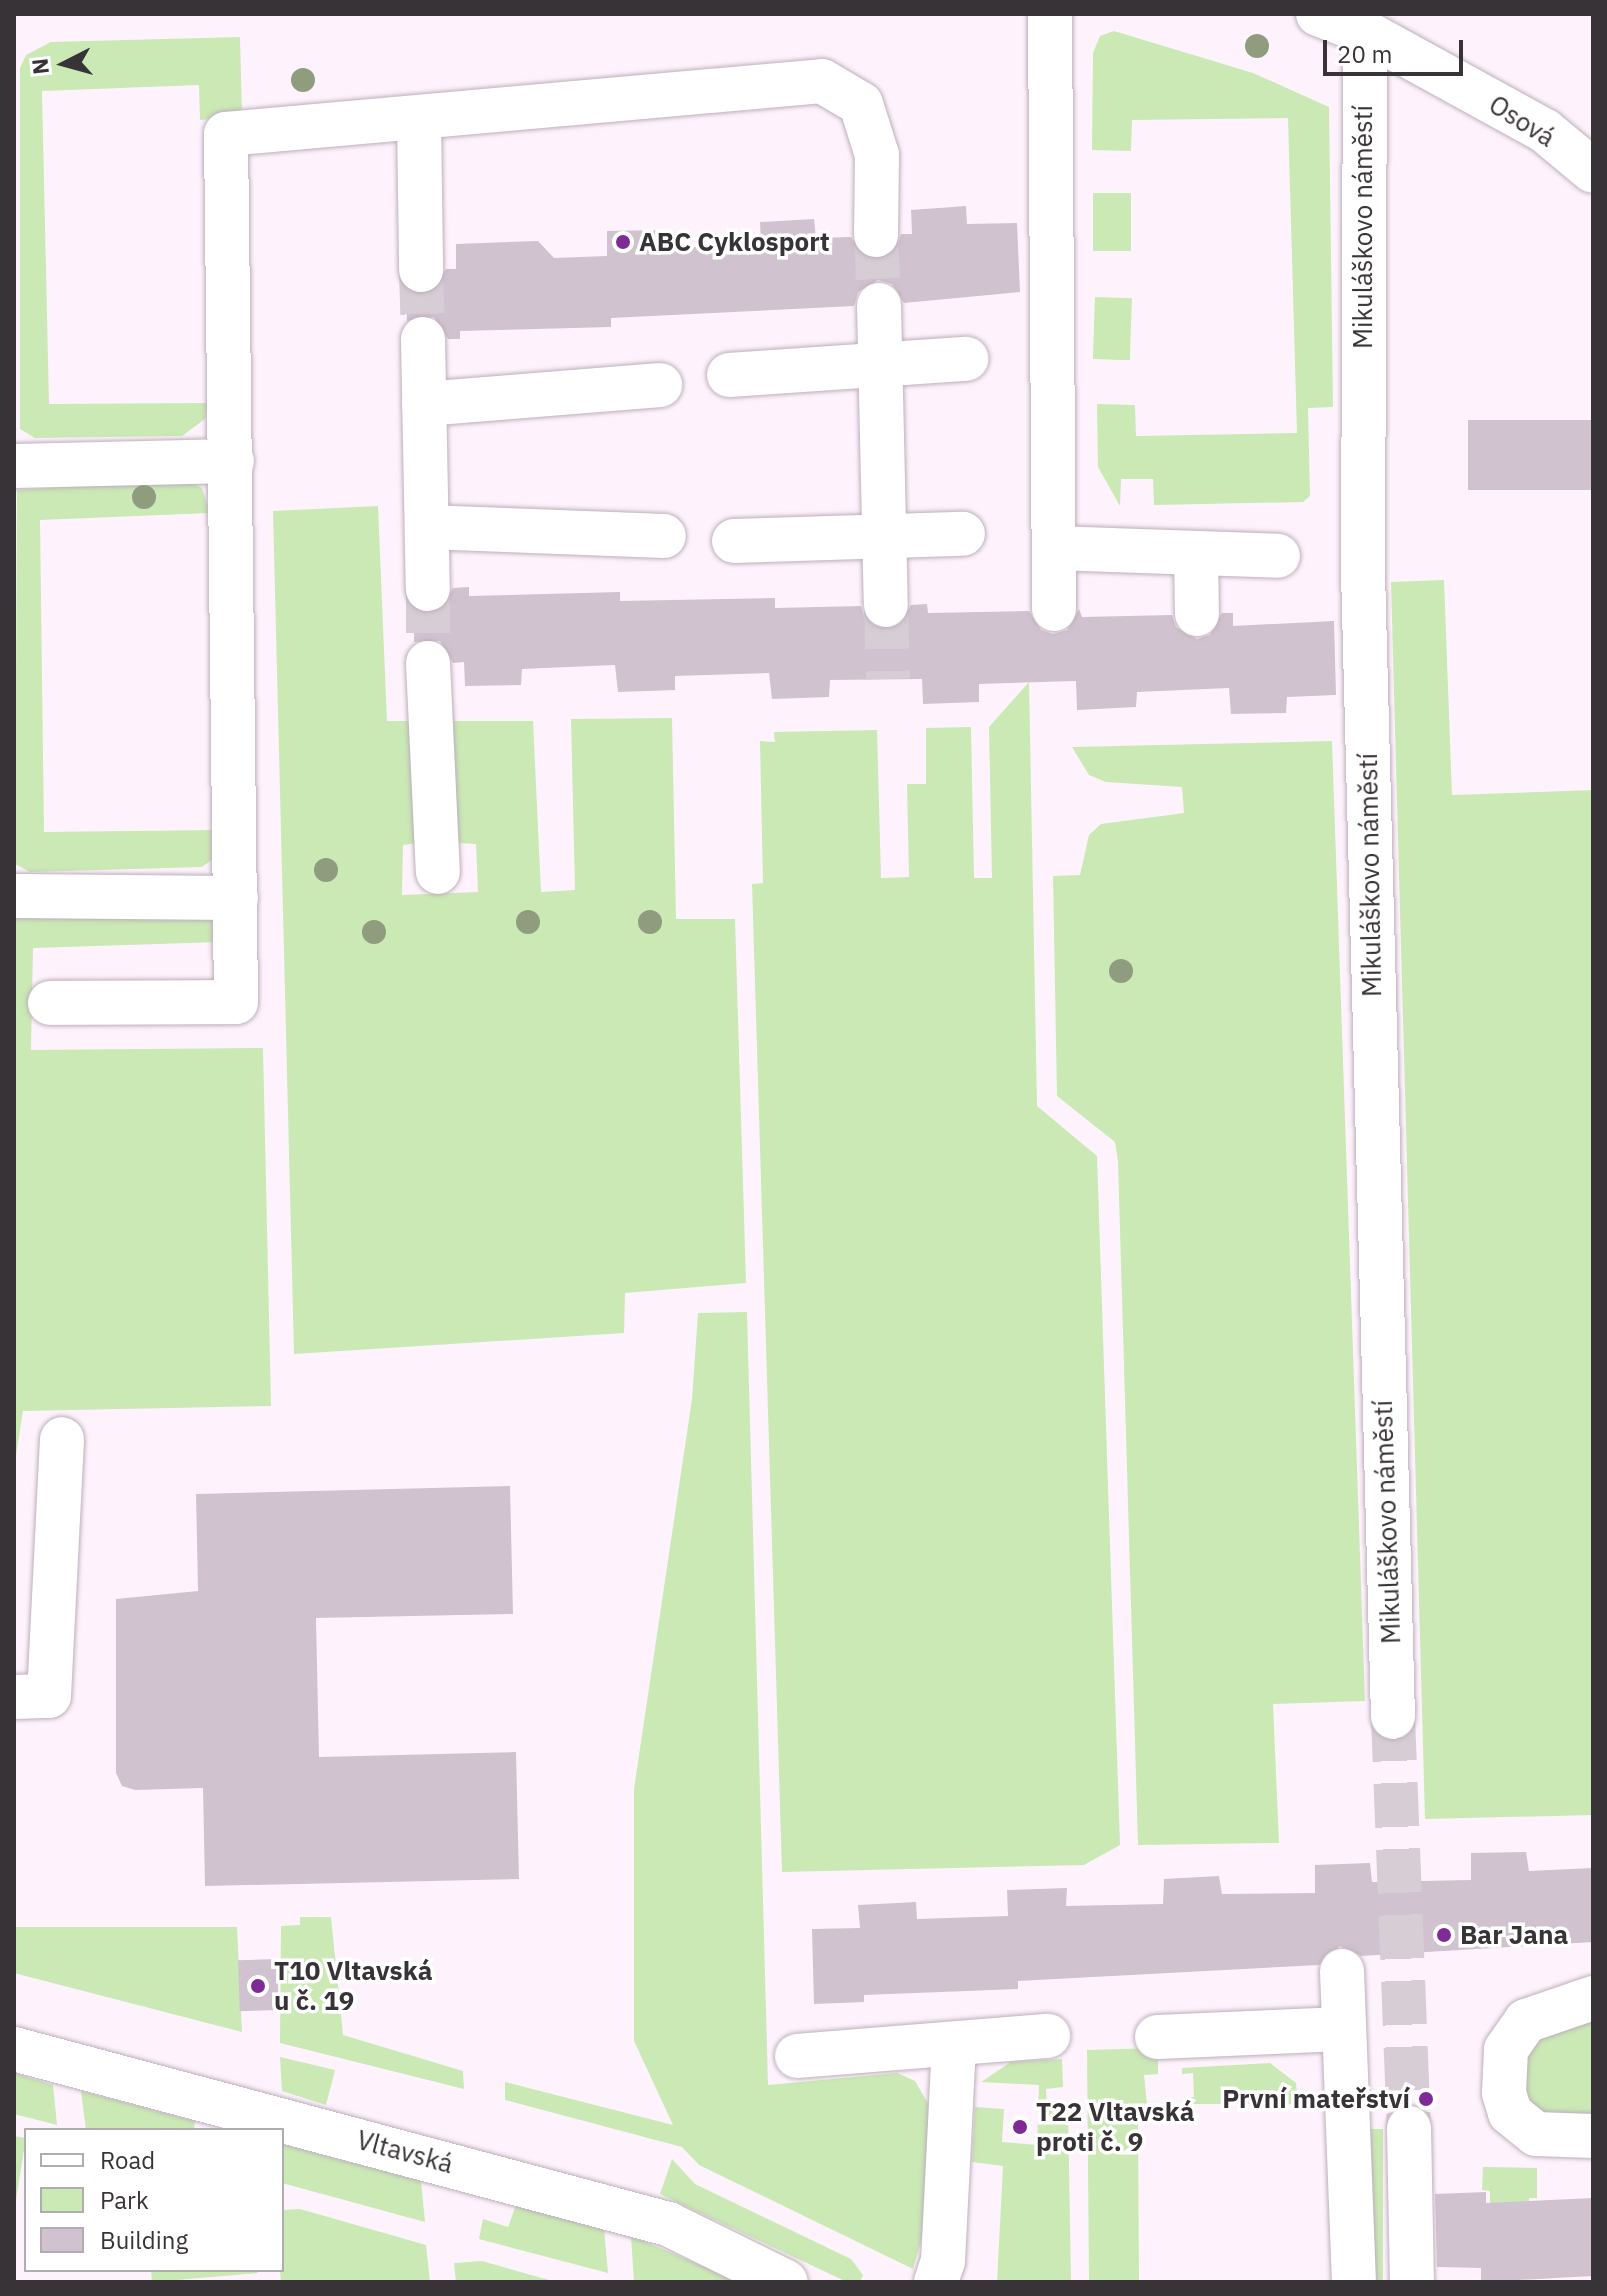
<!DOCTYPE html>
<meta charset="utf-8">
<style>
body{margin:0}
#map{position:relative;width:1607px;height:2296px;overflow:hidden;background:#fef3fd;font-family:"IBM Plex Sans",sans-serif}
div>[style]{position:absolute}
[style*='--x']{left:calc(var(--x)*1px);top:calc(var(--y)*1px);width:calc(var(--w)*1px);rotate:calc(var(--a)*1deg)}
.green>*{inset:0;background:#cae9b4;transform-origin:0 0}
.building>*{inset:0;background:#d0c3cf;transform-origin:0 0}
.minor-tunnel>*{height:44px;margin-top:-22px;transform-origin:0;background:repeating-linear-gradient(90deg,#d6cdd5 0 44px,transparent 0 66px)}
.roads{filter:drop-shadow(0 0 2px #bdafbb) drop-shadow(0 0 2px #bdafbb)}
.minor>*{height:44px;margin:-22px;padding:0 22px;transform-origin:22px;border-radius:22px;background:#fff}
.trees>*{width:24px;height:24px;margin:-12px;border-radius:50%;background:#8f9c7e}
.dots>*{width:22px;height:22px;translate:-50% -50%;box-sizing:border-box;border:4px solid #fff;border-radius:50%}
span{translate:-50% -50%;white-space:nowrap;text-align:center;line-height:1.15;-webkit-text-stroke:7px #fff;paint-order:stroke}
.street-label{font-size:26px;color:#383337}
.poi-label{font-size:26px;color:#383337;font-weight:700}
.left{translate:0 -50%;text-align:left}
.right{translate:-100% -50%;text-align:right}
.frame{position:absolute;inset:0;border:16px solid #383337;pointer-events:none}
.legend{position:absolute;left:24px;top:2128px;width:260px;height:144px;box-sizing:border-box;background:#fff;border:2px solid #afadaf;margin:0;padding:10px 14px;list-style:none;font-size:24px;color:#383337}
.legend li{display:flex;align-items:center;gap:16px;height:40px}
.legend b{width:40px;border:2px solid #afadaf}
.north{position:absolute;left:24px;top:24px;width:80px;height:80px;-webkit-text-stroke:6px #fff;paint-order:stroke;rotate:264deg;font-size:22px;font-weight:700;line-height:32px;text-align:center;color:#383337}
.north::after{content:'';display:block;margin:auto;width:28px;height:36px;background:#383337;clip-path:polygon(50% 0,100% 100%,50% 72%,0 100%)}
.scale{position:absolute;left:1323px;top:40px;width:140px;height:36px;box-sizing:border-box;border:4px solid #383337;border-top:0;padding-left:10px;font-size:24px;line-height:28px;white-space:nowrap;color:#383337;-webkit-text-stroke:6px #fff;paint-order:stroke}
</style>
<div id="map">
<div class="green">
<div style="clip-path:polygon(1114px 31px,1253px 73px,1329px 107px,1333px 407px,1308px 408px,1310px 496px,1303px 502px,1154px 505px,1153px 479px,1121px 479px,1120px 506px,1098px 467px,1097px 404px,1135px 405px,1136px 436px,1297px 433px,1288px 118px,1132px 120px,1131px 151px,1092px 150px,1093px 53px,1100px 36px)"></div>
<div style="clip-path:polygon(240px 37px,242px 116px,200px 120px,199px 85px,42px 91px,49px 404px,208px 403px,205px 419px,182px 436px,35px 438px,20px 429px,20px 68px,26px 55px,51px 42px)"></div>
<div style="left:1093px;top:193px;width:38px;height:58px"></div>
<div style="left:1095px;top:297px;width:37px;height:62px;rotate:2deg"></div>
<div style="clip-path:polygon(186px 479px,202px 488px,210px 513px,40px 520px,44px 832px,216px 830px,213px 859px,202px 867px,30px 872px,15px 864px,17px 490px)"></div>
<div style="clip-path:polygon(378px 506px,387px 721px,419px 721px,417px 843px,403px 845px,402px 895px,478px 892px,476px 844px,457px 843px,451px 721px,533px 721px,541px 892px,575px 890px,571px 719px,672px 718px,676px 919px,735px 919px,746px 1283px,625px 1293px,624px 1333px,294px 1354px,273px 511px)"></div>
<div style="clip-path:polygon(1444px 580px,1452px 795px,1593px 790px,1593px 1815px,1425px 1819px,1391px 582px)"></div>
<div style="clip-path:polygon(1029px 682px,1037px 1106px,1097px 1156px,1120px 1845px,1084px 1865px,782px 1872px,752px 884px,763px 883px,760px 741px,775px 742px,774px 732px,877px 730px,881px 878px,909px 877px,907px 784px,926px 784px,926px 728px,971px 727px,974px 878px,992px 878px,989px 727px)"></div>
<div style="clip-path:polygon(1332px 741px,1365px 1701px,1273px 1704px,1279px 1843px,1138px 1845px,1118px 1161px,1115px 1142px,1057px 1096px,1053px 876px,1080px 875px,1089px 835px,1101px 824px,1184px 813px,1182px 787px,1106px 782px,1089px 775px,1072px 747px)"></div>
<div style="clip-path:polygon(35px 914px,209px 915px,217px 925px,220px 942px,33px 948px,31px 1050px,263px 1048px,271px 1406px,23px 1411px,14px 1468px,16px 919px)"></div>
<div style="clip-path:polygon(747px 1312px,768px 2085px,897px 2073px,915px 2081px,930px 2107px,924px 2231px,913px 2269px,699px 2165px,682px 2147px,505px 2100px,505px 2082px,673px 2125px,634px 2041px,634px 1789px,692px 1399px,698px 1313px)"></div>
<div style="clip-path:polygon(300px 1917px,331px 1917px,343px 2035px,463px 2071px,464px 2089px,280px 2043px,281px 1926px,300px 1925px)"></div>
<div style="clip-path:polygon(14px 1927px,237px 1927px,242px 2032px,14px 1973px)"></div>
<div style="clip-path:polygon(1593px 2016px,1593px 2124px,1531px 2109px,1514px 2055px,1525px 2039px)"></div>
<div style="clip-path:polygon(1158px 2048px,1158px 2074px,1144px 2075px,1147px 2104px,1138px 2126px,1139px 2282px,1089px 2282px,1087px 2050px)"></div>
<div style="clip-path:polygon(280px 2057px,335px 2070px,326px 2105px,282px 2091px)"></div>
<div style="clip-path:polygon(1062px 2059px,1063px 2087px,1046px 2089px,1047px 2109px,1068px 2109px,1071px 2282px,997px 2282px,1003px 2166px,972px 2162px,975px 2107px,1004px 2109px,1002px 2142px,1037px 2145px,1039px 2085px,981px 2082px,1011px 2062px)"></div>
<div style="clip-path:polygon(1270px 2063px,1296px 2083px,1298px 2104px,1184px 2104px,1184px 2097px,1194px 2097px,1193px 2073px,1182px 2074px,1182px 2068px)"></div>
<div style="clip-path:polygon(14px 2073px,53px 2085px,57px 2125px,14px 2114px)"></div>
<div style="clip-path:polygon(81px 2091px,195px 2121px,194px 2130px,86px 2130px)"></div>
<div style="left:1364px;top:2129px;width:19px;height:153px"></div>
<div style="left:14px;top:2136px;width:12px;height:103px;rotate:9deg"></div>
<div style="clip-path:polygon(282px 2144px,421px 2181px,425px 2222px,282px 2183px)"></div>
<div style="clip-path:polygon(672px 2159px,695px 2184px,851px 2259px,863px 2275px,860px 2282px,847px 2282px,660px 2194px)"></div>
<div style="clip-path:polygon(1483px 2167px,1537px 2168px,1537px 2198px,1529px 2198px,1530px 2206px,1490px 2206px,1490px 2191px,1482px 2190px)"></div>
<div style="clip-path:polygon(516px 2205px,604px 2228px,608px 2273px,479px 2239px,483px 2219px,508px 2227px)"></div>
<div style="clip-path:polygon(300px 2209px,426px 2245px,430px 2282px,281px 2282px,280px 2271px,273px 2270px,282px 2270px,282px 2210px)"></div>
<div style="clip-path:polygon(631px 2236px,741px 2282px,634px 2282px)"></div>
<div style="clip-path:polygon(482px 2261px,556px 2282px,456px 2282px,454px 2263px)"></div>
<div style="clip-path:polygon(151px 2270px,257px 2270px,258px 2273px,152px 2282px)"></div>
</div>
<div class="building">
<div style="clip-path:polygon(966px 206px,967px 224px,1017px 223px,1020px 292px,904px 303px,892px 284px,878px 280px,858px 292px,854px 306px,611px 318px,611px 327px,460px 331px,460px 339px,448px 339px,434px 317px,407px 321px,406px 289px,434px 291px,446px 269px,456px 269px,456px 244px,538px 241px,554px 258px,607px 256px,607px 231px,661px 230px,661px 248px,761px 245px,760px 222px,814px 219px,816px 238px,851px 237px,863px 256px,876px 260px,897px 248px,901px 234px,912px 234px,911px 210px)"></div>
<div style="left:1593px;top:420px;width:70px;height:125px;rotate:90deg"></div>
<div style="clip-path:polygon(469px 587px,469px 596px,620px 592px,620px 601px,775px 598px,775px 608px,861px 606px,865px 619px,886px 630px,900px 626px,911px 605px,927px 604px,928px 613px,1029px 611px,1041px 630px,1053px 634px,1067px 630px,1079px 609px,1082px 617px,1172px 615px,1176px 627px,1197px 639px,1210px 635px,1222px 613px,1233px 613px,1233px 626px,1334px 621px,1336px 695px,1287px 697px,1286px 713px,1231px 714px,1229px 688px,1137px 692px,1136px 707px,1077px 710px,1076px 681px,979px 684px,979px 702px,923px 704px,922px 679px,830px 680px,829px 697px,772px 699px,769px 673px,675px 676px,675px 690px,618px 692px,615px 665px,522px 669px,521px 685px,465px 686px,464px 662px,453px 663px,440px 641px,414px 642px,414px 609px,440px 611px,453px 588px)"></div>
<div style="clip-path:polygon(510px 1486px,513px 1614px,316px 1618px,319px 1757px,516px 1752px,519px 1879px,205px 1886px,203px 1788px,135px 1790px,122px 1786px,116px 1773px,116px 1599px,198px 1591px,196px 1494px)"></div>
<div style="clip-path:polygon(1526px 1852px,1529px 1871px,1593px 1868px,1593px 1942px,1361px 1956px,1340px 1946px,1319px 1965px,1018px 1981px,1018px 1989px,864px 1995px,864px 2002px,814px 2004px,812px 1929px,860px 1928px,858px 1905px,916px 1902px,917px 1919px,1008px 1916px,1007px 1890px,1067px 1888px,1066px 1906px,1163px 1904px,1164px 1879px,1219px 1876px,1222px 1894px,1315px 1893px,1315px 1865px,1370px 1863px,1372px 1882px,1471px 1880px,1471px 1853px)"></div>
<div style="left:277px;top:1959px;width:51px;height:39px;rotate:88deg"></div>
<div style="clip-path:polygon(1486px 2192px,1486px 2203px,1593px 2198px,1593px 2276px,1481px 2282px,1481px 2268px,1437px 2267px,1435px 2194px)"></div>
</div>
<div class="minor-tunnel">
<div style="--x:876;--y:235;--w:70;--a:87.5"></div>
<div style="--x:421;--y:270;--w:69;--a:88.3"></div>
<div style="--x:428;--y:589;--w:74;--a:90"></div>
<div style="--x:886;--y:605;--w:74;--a:88.5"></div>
<div style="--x:1393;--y:1717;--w:411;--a:87.8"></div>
</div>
<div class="roads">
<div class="minor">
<div style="--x:1050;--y:14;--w:595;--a:89.61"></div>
<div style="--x:1318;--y:14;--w:50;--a:21"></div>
<div style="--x:1365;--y:32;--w:205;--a:28.8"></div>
<div style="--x:1545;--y:131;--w:62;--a:39.8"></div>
<div style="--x:1365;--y:32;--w:540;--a:90.21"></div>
<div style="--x:1363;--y:572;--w:1145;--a:88.5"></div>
<div style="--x:419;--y:118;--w:152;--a:89.2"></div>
<div style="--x:879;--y:305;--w:300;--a:88.7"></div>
<div style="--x:423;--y:339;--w:250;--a:88.9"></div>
<div style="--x:729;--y:375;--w:238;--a:-3.9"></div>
<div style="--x:424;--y:404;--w:237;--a:-4.6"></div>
<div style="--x:14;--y:466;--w:218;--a:-1.3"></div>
<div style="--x:427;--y:527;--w:237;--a:2.2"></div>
<div style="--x:734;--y:541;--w:229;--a:-1.8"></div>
<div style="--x:1054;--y:548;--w:224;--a:2"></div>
<div style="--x:1196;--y:553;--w:61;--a:89.1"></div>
<div style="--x:428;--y:663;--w:209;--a:87.3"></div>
<div style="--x:14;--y:896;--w:222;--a:0.5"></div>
<div style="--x:50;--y:1003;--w:186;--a:-0.3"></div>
<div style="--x:236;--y:1002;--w:868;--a:-90.66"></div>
<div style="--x:226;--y:134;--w:598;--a:-5.08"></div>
<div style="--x:822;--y:81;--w:45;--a:30.5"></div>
<div style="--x:861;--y:104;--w:53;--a:72.6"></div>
<div style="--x:877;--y:155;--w:80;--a:90.7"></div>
<div style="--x:14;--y:1697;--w:35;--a:-2"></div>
<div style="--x:49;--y:1696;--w:257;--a:-87.1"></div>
<div style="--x:1342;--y:1971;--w:311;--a:87.8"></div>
<div style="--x:1593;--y:1998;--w:71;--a:161.1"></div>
<div style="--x:1526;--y:2021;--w:35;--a:125"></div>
<div style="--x:1506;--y:2050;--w:43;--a:92.7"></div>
<div style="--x:1504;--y:2093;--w:21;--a:73"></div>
<div style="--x:1510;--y:2113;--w:33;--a:39"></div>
<div style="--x:1536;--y:2134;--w:57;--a:2"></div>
<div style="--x:1157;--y:2037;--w:186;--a:-2.5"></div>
<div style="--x:14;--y:2049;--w:677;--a:14.98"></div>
<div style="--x:668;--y:2224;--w:131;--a:26.2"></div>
<div style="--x:797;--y:2056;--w:252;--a:-4.6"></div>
<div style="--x:1409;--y:2128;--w:154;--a:88.9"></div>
<div style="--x:936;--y:2282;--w:22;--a:-72"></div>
<div style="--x:943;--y:2261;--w:216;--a:-87.1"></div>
</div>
</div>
<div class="trees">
<div style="left:1257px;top:46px"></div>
<div style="left:303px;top:80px"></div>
<div style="left:144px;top:497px"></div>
<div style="left:326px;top:870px"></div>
<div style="left:528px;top:922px"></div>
<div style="left:650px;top:922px"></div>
<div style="left:374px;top:932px"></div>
<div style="left:1121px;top:971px"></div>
</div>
<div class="dots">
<div style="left:623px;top:242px;background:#802a98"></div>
<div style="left:1444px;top:1935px;background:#802a98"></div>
<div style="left:258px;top:1986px;background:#802a98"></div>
<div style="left:1426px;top:2099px;background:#802a98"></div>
<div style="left:1020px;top:2127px;background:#802a98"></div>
</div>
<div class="street-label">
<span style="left:1522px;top:121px;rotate:32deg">Osová</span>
<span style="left:1363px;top:227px;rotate:-90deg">Mikuláškovo náměstí</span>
<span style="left:1370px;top:875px;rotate:-91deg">Mikuláškovo náměstí</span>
<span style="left:1387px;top:1522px;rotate:-92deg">Mikuláškovo náměstí</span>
<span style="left:405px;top:2152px;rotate:15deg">Vltavská</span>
</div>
<div class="poi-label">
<span class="left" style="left:639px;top:242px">ABC Cyklosport</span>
<span class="left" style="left:1460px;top:1935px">Bar Jana</span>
<span class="left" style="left:274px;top:1986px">T10 Vltavská<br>u č. 19</span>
<span class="right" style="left:1410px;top:2099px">První mateřství</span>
<span class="left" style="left:1036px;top:2127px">T22 Vltavská<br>proti č. 9</span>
</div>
<div class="frame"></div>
<ul class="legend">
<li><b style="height:10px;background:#fff"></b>Road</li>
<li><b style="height:22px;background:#cae9b4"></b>Park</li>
<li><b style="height:22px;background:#d0c3cf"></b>Building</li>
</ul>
<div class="north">N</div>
<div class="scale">20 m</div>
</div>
